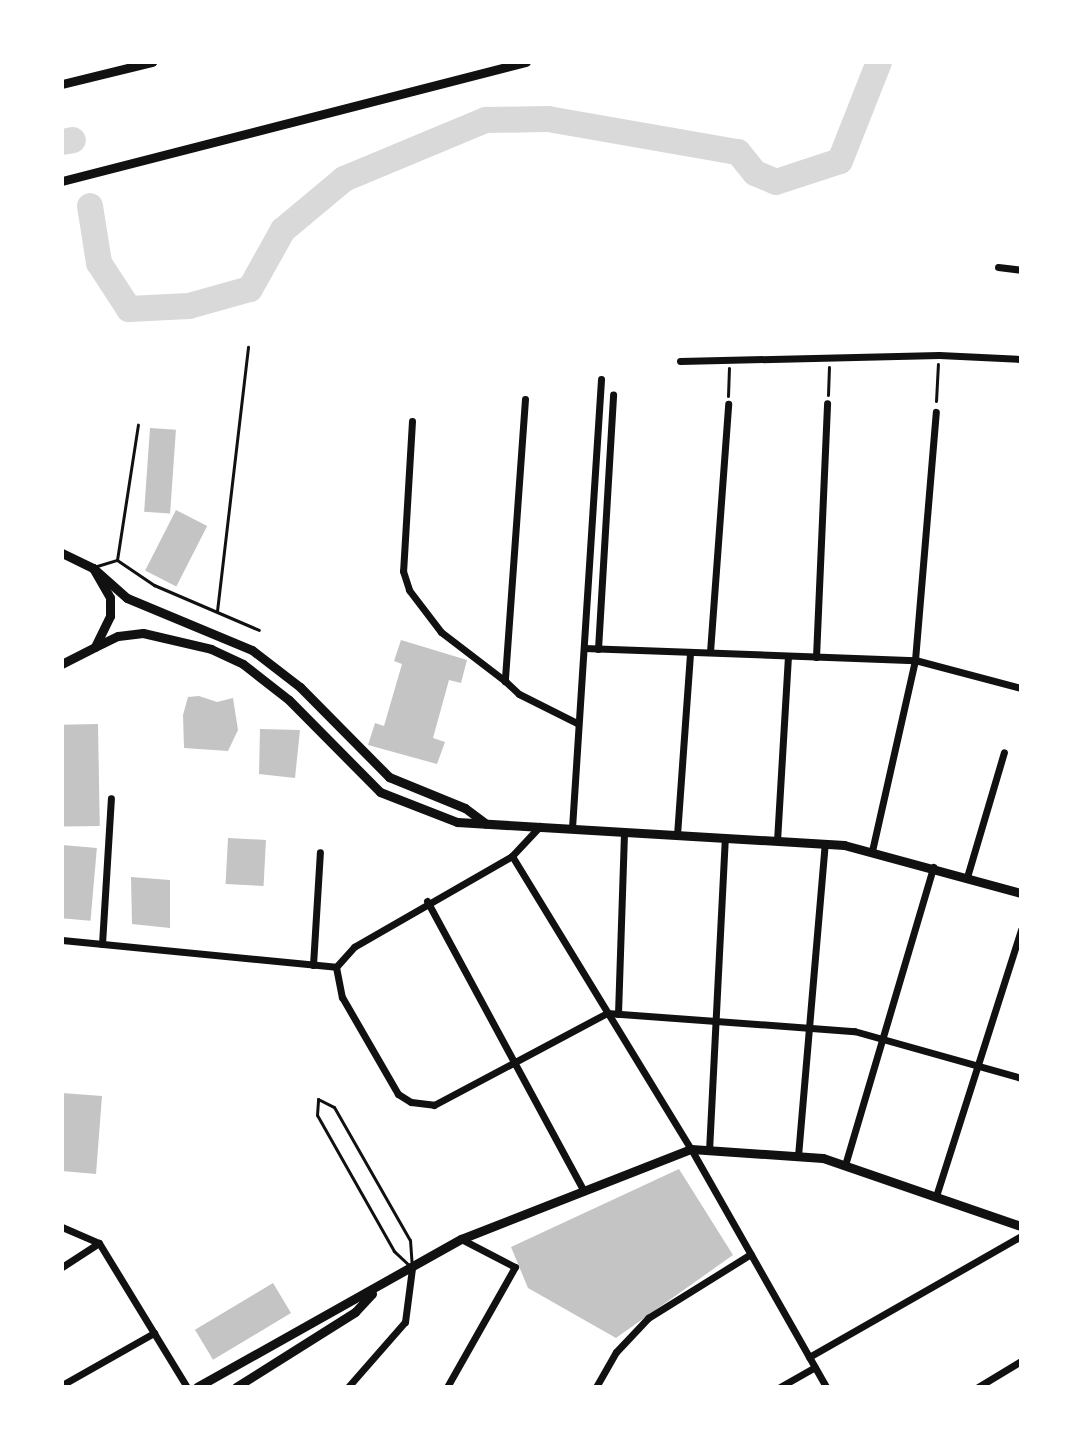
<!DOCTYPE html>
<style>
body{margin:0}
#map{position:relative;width:1083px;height:1449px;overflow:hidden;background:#fff;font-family:Inter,sans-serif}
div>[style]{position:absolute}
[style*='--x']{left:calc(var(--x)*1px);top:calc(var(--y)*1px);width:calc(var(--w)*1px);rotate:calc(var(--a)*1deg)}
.river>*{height:26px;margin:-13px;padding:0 13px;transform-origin:13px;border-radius:13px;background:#d9d9d9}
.building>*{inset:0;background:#c4c4c4;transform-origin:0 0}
.path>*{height:3px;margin:-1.5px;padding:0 1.5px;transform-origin:1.5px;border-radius:1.5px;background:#111}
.service>*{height:3px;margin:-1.5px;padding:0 1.5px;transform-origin:1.5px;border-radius:1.5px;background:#111}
.minor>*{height:7px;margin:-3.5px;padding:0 3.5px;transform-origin:3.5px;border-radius:3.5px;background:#111}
.secondary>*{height:9px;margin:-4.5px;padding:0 4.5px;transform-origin:4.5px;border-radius:4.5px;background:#111}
span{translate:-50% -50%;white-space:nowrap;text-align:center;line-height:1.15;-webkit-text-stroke:8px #fff;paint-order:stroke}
.frame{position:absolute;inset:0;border:64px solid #fff;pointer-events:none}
</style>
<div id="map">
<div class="river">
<div style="--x:62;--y:142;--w:11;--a:-10"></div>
<div style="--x:90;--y:206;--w:58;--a:81"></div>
<div style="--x:99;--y:263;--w:55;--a:56.9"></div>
<div style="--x:129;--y:309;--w:60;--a:-2.9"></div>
<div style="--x:189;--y:306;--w:63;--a:-15.6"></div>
<div style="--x:250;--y:289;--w:68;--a:-60.8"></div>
<div style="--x:283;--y:230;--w:80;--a:-39.9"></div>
<div style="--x:344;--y:179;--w:154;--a:-22.6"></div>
<div style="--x:486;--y:120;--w:62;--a:-0.9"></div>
<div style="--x:548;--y:119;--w:193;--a:9.9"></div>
<div style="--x:738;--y:152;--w:27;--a:51"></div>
<div style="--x:755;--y:173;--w:23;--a:23"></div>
<div style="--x:776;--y:182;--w:67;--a:-18.2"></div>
<div style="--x:840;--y:161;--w:106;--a:-68.5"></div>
</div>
<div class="building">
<div style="left:150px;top:428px;width:26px;height:84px;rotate:4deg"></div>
<div style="left:176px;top:510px;width:35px;height:68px;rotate:27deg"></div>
<div style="clip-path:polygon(401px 640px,467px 660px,461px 683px,449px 680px,433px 738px,445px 742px,437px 764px,368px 745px,375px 723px,384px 726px,402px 664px,394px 661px)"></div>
<div style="clip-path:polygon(199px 696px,217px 702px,233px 698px,238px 730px,228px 751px,184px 748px,183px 715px,188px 697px)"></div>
<div style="left:98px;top:724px;width:102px;height:36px;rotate:89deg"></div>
<div style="clip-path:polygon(260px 729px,300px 730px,295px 778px,259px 774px)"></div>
<div style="left:228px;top:838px;width:38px;height:46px;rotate:3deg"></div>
<div style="left:62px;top:845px;width:35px;height:73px;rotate:5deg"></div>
<div style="clip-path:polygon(131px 877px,170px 880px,170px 928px,132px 924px)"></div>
<div style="clip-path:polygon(62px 1093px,102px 1096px,96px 1174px,62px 1171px)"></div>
<div style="clip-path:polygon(679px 1169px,733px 1255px,616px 1338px,528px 1288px,511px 1247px)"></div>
<div style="left:273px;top:1283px;width:35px;height:91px;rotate:59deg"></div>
</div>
<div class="path">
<div style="--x:828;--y:395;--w:28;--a:-88"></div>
<div style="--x:728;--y:396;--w:28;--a:-88"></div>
<div style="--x:936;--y:401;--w:37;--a:-87"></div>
</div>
<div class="service">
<div style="--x:117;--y:560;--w:137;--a:-81.2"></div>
<div style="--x:97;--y:566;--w:21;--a:-17"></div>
<div style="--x:117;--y:560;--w:45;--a:34"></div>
<div style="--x:154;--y:585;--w:114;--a:23.2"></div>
<div style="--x:217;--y:611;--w:266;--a:-83.3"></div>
<div style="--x:318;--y:1099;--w:18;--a:27"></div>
<div style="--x:334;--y:1107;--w:153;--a:60.3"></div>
<div style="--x:410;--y:1240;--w:28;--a:86"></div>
<div style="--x:412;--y:1268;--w:25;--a:-137"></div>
<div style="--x:394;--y:1251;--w:156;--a:-119.5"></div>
<div style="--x:317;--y:1115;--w:16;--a:-86"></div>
</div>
<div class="minor">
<div style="--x:998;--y:267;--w:23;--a:7"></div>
<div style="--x:680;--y:361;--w:259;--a:-1.3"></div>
<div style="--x:939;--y:355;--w:82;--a:2.8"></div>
<div style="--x:525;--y:399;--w:283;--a:94.1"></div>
<div style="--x:505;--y:681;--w:19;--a:43"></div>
<div style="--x:519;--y:694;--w:65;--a:26.6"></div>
<div style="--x:412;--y:421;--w:150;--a:93.4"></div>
<div style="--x:403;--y:571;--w:20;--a:72"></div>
<div style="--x:409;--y:590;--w:53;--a:52.7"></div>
<div style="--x:441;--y:632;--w:81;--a:37.4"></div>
<div style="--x:584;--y:648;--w:331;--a:2.1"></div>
<div style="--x:915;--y:660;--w:110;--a:14.8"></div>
<div style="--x:598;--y:649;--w:255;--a:-86.6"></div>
<div style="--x:710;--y:652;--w:249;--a:-85.8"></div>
<div style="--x:816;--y:657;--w:254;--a:-87.5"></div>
<div style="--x:540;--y:826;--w:41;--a:133"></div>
<div style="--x:512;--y:856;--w:182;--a:150.1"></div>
<div style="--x:354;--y:947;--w:27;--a:132"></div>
<div style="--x:336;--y:967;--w:31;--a:79"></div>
<div style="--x:342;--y:997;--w:112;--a:60"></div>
<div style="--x:398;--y:1094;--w:15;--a:32"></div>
<div style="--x:411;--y:1102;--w:23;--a:7"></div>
<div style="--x:434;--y:1105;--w:196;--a:-28"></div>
<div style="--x:607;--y:1013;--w:248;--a:4.2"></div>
<div style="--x:854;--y:1031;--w:173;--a:15.7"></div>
<div style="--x:572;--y:828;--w:450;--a:-86.3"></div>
<div style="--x:677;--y:835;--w:183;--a:-85.9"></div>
<div style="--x:777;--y:841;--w:183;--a:-86.6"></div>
<div style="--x:872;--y:851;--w:196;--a:-77.3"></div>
<div style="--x:915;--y:660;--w:249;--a:-85.2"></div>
<div style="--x:512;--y:856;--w:343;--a:58.6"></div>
<div style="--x:691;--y:1149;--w:274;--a:60.4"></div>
<div style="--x:967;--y:877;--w:130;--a:-73.5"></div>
<div style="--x:427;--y:901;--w:330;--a:61.6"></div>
<div style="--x:62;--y:940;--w:275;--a:5.6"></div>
<div style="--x:102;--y:944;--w:146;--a:-86.5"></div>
<div style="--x:313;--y:965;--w:113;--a:-86.5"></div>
<div style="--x:618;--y:1014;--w:182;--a:-88.1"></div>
<div style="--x:709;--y:1151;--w:314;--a:-87.1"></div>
<div style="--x:798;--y:1156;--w:313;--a:-85.1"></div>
<div style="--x:845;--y:1165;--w:311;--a:-73.5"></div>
<div style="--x:937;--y:1193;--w:277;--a:-72.3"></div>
<div style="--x:62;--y:1227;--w:40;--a:23.4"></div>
<div style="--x:99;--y:1243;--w:169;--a:58.6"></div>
<div style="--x:62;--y:1267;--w:44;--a:-33"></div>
<div style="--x:809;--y:1357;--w:244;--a:-29.7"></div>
<div style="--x:62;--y:1385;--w:106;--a:-29.5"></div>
<div style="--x:348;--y:1387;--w:86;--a:-48.8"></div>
<div style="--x:405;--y:1322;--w:54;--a:-82.6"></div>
<div style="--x:447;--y:1387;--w:138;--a:-60.5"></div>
<div style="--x:515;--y:1267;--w:61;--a:-152.6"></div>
<div style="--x:596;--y:1387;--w:40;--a:-60.3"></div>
<div style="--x:616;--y:1352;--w:47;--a:-46.7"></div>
<div style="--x:648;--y:1318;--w:121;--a:-31.9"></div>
<div style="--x:780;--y:1387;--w:40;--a:-29.7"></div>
<div style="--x:978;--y:1387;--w:50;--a:-31.2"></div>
</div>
<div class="secondary">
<div style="--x:62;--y:84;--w:93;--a:-13.7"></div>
<div style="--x:62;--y:181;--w:479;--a:-14.4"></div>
<div style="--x:62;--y:553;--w:34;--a:26"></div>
<div style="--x:93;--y:568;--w:34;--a:60"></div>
<div style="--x:110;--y:598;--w:18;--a:90"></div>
<div style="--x:110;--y:616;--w:34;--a:116"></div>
<div style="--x:95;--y:647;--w:37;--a:153"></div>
<div style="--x:93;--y:568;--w:45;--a:41.4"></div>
<div style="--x:127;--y:598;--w:135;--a:22.6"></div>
<div style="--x:252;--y:650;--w:61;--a:37.6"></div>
<div style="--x:300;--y:687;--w:127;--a:45.3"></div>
<div style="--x:389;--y:777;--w:82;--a:22.2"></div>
<div style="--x:465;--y:808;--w:26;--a:37"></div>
<div style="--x:95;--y:647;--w:25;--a:-26"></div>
<div style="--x:118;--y:636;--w:25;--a:-7"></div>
<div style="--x:143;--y:633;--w:70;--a:13.2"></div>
<div style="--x:211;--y:649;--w:35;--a:25"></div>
<div style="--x:243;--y:664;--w:58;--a:38"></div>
<div style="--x:289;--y:700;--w:129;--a:45.3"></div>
<div style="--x:380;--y:792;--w:83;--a:21.3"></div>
<div style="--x:457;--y:822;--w:388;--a:3.4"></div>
<div style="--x:844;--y:845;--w:183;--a:15.2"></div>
<div style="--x:197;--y:1387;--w:303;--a:-29.3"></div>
<div style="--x:461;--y:1239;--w:247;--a:-21.4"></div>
<div style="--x:691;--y:1149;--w:132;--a:3.9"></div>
<div style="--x:823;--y:1158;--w:209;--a:19"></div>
<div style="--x:236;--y:1387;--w:141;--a:-32.2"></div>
<div style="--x:355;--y:1312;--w:25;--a:-47"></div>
</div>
<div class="frame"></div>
</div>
